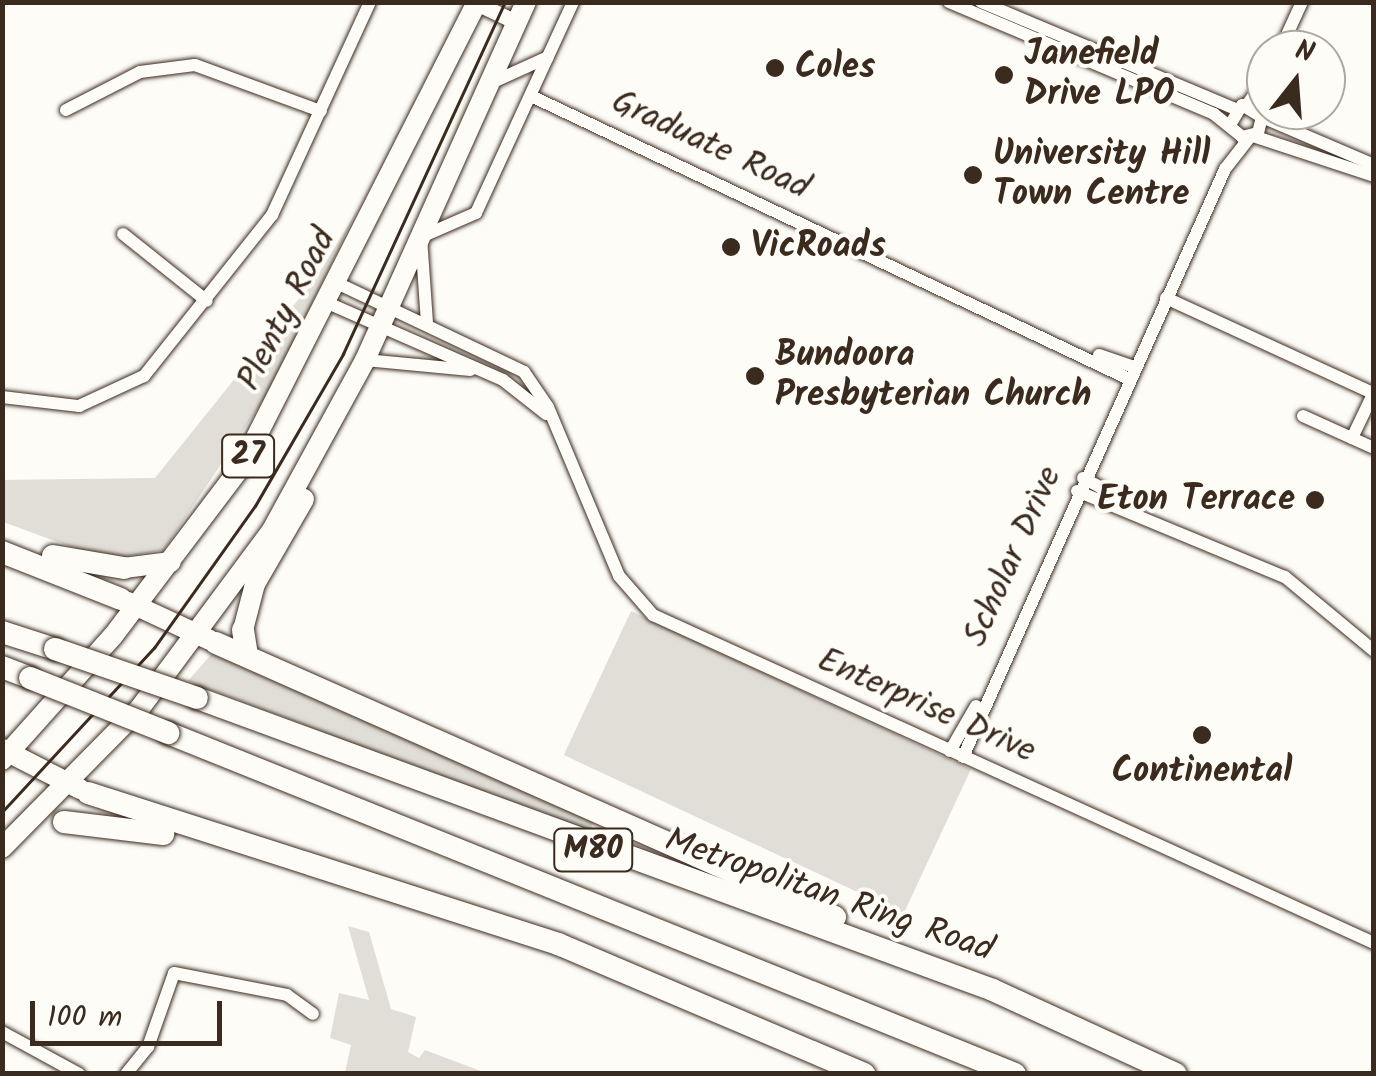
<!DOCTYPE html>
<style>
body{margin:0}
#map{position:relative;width:1376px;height:1076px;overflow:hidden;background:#fdfcf7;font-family:Kalam,sans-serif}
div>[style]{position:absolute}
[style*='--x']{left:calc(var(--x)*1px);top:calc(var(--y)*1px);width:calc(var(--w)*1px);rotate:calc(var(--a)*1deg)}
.green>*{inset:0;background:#e1ded7;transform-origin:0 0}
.roads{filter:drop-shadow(0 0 2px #3b2a1e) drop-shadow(0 0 2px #3b2a1e)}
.minor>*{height:12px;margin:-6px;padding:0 6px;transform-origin:6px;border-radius:6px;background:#fdfcf7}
.tertiary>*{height:15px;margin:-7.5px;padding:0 7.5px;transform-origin:7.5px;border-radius:7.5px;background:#fdfcf7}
.trunk>*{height:20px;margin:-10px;padding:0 10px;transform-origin:10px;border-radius:10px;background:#fdfcf7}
.motorway>*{height:22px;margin:-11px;padding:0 11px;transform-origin:11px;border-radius:11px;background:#fdfcf7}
.tram>*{height:2.5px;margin:-1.25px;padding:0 1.25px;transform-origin:1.25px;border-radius:1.25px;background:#3b2a1e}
.bridges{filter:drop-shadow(0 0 2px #3b2a1e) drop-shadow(0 0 2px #3b2a1e)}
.motorway-bridge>*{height:22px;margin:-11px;padding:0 11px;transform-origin:11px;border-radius:11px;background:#fdfcf7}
.dots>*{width:28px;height:28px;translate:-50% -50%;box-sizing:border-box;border:5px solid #fdfcf7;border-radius:50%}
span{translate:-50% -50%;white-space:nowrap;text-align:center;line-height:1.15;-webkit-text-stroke:8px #fdfcf7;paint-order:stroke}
.shield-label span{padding:2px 8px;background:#fdfcf7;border:2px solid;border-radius:8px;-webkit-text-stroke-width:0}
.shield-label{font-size:32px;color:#3b2a1e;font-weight:700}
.poi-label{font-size:35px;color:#3b2a1e;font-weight:700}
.left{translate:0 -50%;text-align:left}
.right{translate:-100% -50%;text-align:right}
.street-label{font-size:35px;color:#3b2a1e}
.frame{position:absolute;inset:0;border:5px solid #3b2a1e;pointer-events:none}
.north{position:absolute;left:1246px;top:30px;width:100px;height:100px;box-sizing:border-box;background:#fdfcf7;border:2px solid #afa8a0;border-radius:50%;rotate:17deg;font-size:28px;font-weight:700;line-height:40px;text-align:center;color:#3b2a1e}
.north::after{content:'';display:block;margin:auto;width:35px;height:45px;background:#3b2a1e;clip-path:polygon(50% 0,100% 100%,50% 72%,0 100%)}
.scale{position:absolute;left:30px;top:1001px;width:192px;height:45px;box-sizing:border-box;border:5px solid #3b2a1e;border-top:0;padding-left:12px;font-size:30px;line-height:35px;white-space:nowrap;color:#3b2a1e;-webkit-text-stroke:8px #fdfcf7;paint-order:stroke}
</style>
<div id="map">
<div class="green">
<div style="clip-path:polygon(358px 209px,270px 390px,164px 550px,107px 560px,3px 522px,2px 480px,155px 478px,318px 275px)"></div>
<div style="left:631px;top:611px;width:375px;height:159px;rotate:25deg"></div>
<div style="clip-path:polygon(214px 651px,594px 821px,589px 833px,188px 681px)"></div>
<div style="clip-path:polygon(348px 926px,369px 932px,391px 1009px,416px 1017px,408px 1052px,419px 1058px,425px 1050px,486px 1073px,345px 1073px,351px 1045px,330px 1038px,339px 993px,369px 1000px)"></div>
</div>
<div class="roads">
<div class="minor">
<div style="--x:949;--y:2;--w:288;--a:22.9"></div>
<div style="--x:1214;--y:114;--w:36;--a:39"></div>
<div style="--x:1242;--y:137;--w:16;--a:-14"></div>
<div style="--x:1258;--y:133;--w:16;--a:-76"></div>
<div style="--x:1262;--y:117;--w:23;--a:-149"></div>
<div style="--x:1242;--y:105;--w:23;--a:121"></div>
<div style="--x:981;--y:2;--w:276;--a:22.8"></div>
<div style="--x:1280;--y:50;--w:53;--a:-65.4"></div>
<div style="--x:493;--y:82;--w:60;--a:-24.4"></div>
<div style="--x:531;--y:96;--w:662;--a:25.33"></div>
<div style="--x:1247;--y:105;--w:34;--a:-56"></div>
<div style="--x:66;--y:110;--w:83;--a:-27.2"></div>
<div style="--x:140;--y:72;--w:55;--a:-7.3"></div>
<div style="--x:195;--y:65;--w:134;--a:20.1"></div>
<div style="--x:1262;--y:117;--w:122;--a:23.2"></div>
<div style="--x:1253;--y:136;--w:127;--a:18.3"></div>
<div style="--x:123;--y:234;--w:107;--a:38.6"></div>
<div style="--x:339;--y:284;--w:205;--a:25.4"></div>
<div style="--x:524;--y:372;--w:42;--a:55.6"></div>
<div style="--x:548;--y:407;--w:183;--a:67.2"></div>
<div style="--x:619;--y:576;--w:52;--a:48.9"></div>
<div style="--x:653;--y:615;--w:792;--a:24.46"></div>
<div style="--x:1166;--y:298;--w:228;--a:24.7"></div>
<div style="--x:330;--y:304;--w:189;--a:23.7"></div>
<div style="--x:503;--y:380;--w:55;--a:38.3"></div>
<div style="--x:427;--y:323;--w:86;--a:-94"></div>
<div style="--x:421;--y:237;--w:60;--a:-23.6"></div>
<div style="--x:476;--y:213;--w:232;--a:-65.3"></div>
<div style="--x:1099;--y:355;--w:37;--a:19"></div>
<div style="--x:365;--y:360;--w:106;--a:5.4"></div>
<div style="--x:2;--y:397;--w:78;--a:6.7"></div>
<div style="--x:79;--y:406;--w:72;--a:-24.8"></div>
<div style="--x:144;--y:376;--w:206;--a:-51.5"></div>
<div style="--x:272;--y:215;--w:234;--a:-65.3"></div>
<div style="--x:1303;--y:416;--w:78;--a:24.3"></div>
<div style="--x:1352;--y:438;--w:51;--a:-64.4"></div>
<div style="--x:1083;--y:478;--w:53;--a:28"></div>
<div style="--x:1077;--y:491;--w:225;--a:22.5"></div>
<div style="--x:1285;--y:577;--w:116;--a:39.7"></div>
<div style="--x:950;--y:751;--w:52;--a:-60"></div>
<div style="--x:963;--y:757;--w:644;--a:-65.98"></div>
<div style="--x:1225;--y:169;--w:41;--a:-52"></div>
<div style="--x:2;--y:1032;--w:88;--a:28.6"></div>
<div style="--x:126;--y:1074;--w:35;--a:-51"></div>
<div style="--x:148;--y:1047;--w:78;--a:-70.6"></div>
<div style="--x:174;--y:973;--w:115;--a:11"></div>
<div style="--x:287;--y:995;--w:32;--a:36"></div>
</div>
<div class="tertiary">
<div style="--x:474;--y:2;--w:49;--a:25.5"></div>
</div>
<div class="trunk">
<div style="--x:124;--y:568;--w:47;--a:-7.3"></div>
<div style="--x:128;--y:602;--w:90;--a:24.9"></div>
<div style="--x:243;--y:630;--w:48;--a:-75.4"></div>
<div style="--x:255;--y:584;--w:98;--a:-60"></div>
<div style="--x:2;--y:749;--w:88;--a:27.1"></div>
<div style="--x:2;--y:760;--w:166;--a:-48.2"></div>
<div style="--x:113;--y:636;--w:212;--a:-52.9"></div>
<div style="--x:241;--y:467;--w:521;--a:-63.09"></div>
<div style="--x:2;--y:848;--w:197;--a:-45.4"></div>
<div style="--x:140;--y:708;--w:222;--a:-53.4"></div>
<div style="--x:272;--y:530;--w:194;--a:-61.3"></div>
<div style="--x:365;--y:360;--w:393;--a:-65.8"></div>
</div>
<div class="motorway">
<div style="--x:2;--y:552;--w:128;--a:21.6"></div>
<div style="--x:53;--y:556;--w:72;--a:9.6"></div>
<div style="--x:243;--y:630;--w:26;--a:81"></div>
<div style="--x:2;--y:632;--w:56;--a:17.8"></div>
<div style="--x:216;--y:643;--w:677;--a:23.88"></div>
<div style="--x:2;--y:667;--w:30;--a:21"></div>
<div style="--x:197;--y:698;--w:848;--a:20.14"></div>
<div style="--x:993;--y:990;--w:201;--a:24.7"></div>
<div style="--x:168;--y:733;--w:913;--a:21.93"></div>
<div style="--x:88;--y:793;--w:494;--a:17.8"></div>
<div style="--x:558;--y:944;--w:333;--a:23"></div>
<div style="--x:64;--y:822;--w:100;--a:6.9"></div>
</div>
</div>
<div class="tram">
<div style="--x:2;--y:812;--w:224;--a:-47.2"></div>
<div style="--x:154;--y:648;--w:174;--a:-54.6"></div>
<div style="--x:255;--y:506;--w:176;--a:-59.9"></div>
<div style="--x:343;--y:354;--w:387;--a:-65.3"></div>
</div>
<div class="bridges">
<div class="motorway-bridge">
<div style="--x:55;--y:649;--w:150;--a:19"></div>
<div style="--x:30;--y:678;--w:149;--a:21.7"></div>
</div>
</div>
<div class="dots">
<div style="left:775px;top:68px;background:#3b2a1e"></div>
<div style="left:1004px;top:75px;background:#3b2a1e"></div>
<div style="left:973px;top:175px;background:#3b2a1e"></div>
<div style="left:731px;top:247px;background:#3b2a1e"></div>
<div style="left:755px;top:376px;background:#3b2a1e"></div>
<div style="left:1315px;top:500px;background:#3b2a1e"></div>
<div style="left:1202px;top:735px;background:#3b2a1e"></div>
</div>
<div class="shield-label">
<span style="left:248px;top:456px">27</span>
<span style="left:593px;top:850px">M80</span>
</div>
<div class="poi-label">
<span class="left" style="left:1024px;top:75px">Janefield<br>Drive LPO</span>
<span class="left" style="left:795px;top:68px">Coles</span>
<span class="left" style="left:993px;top:175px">University Hill<br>Town Centre</span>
<span class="left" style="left:751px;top:247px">VicRoads</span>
<span class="left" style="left:775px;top:376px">Bundoora<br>Presbyterian Church</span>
<span class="right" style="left:1295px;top:500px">Eton Terrace</span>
<span style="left:1202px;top:772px">Continental</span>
</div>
<div class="street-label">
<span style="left:710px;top:146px;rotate:25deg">Graduate Road</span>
<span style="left:288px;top:310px;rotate:-63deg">Plenty Road</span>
<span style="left:1014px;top:557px;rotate:-66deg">Scholar Drive</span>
<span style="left:926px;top:707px;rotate:24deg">Enterprise Drive</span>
<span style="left:829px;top:896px;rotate:19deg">Metropolitan Ring Road</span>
</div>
<div class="frame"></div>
<div class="north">N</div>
<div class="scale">100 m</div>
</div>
